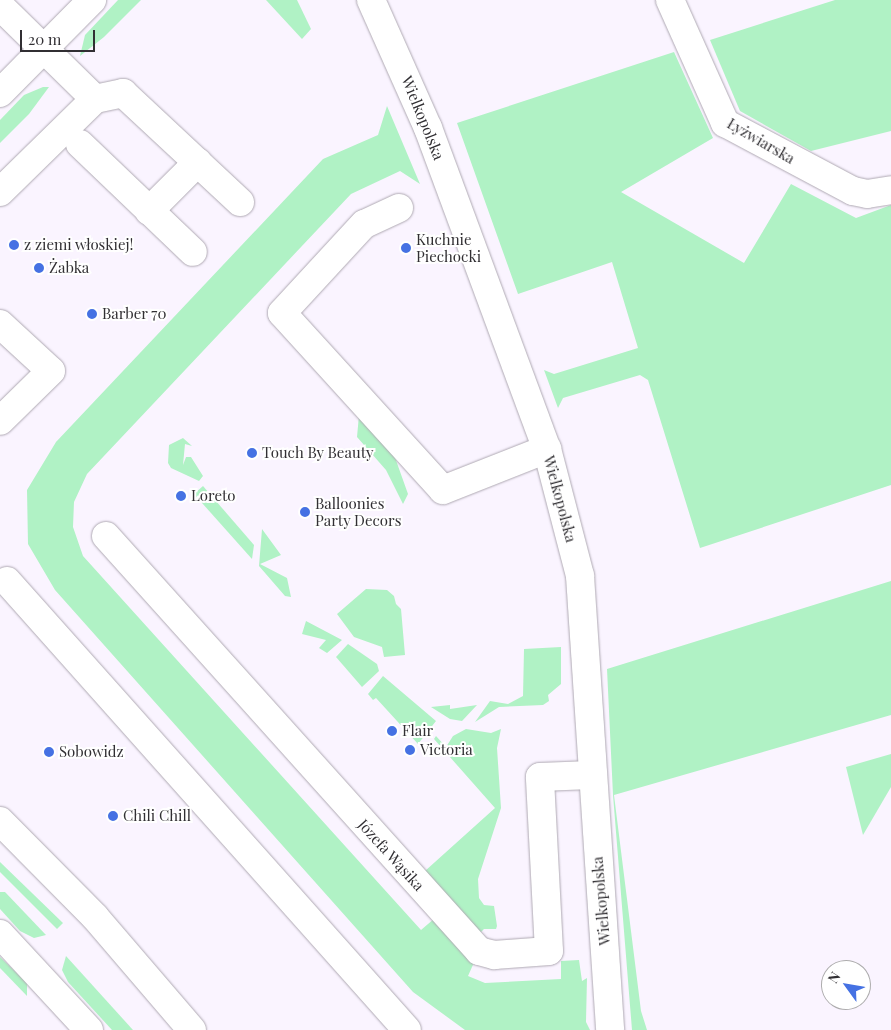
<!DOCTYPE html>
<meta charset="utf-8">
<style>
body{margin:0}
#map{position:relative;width:891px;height:1030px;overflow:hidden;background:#faf4ff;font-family:"Playfair Display",serif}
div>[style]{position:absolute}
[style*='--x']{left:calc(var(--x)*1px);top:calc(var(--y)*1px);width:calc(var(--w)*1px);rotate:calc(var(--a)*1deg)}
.green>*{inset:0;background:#b0f2c5}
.roads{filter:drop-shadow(0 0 1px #afa9b3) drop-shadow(0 0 1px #afa9b3)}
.minor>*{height:28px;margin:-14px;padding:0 14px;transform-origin:14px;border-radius:14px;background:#fff}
.dots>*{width:14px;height:14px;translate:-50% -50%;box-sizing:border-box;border:2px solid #fff;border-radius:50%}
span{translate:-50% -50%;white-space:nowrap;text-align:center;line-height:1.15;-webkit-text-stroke:4px #fff;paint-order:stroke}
.street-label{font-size:15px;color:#312f33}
.poi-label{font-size:15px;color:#312f33}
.left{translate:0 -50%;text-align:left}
.north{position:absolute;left:821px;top:960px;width:50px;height:50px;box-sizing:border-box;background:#fff;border:1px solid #adacad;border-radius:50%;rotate:302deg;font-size:14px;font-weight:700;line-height:20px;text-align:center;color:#312f33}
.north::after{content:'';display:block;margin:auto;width:18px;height:22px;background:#4571e3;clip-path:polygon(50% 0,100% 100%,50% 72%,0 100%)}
.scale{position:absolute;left:20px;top:30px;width:75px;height:22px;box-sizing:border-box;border:2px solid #312f33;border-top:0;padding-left:6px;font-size:15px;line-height:18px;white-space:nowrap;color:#312f33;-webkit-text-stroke:4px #fff;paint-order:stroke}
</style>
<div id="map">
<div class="green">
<div style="clip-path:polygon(118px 0,141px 0,104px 37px,80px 56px,85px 35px)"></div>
<div style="clip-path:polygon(266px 0,297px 0,311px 29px,302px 39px)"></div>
<div style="clip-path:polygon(835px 0,891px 0,891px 131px,811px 151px,740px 111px,710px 40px)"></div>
<div style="clip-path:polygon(674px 52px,713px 138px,621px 192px,744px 263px,791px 184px,856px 218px,891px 205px,891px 485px,700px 548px,648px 380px,640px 375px,563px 398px,558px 408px,544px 370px,554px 374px,638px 348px,612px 262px,518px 294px,457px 123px)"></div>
<div style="clip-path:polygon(43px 87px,49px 87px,29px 114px,0 143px,0 120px,24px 95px)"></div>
<div style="clip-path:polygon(387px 106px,420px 184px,400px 171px,351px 194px,87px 474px,74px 502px,73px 527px,83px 556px,421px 930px,435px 918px,476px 958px,468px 976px,485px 983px,561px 979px,561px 961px,579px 960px,582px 981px,587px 978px,586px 1022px,590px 1030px,465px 1030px,413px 992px,55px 590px,28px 544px,27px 490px,56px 442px,323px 159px,378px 135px)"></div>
<div style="clip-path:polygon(359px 415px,392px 449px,408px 494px,403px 504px,386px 470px,357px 437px)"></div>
<div style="clip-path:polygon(183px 438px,192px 446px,185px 444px,183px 465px,186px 457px,191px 457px,203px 476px,199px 481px,171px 468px,168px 463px,169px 445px)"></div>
<div style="clip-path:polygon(203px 486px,254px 545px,252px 559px,194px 494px)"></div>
<div style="clip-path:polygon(262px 529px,281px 555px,260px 564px,287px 578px,291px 597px,285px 596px,259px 566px)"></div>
<div style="clip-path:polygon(891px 581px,891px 715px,614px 795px,641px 1011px,647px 1030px,632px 1030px,613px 795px,607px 669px)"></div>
<div style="clip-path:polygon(366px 589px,387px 590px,394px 596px,396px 604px,401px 609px,405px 655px,384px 657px,382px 647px,354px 637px,337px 614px)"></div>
<div style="clip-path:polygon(306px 621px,342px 640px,327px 653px,319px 648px,326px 640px,302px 634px)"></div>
<div style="clip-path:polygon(348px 644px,377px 664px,379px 671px,362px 687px,336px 657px)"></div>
<div style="clip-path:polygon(561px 647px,561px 684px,548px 695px,549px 701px,543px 705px,499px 707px,475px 722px,490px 701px,508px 704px,523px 696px,524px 649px)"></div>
<div style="clip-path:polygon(383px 676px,436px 721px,418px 744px,376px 698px,373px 700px,368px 694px)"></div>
<div style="clip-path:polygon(450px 705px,450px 709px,477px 705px,462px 721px,450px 719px,431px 707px)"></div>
<div style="clip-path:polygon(466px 729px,491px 733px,501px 729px,497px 748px,501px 808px,478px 879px,479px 898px,484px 905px,494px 906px,497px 926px,496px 929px,484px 929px,478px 935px,425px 871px,495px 808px,434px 739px,436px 736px,446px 747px,453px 736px)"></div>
<div style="clip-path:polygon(891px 754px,891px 787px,863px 835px,846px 767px)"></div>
<div style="clip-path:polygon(0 862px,63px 923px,57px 929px,0 872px)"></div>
<div style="clip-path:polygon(0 892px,5px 892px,46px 935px,34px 938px,20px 931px,0 909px)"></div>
<div style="clip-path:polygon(66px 956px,133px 1030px,112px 1030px,68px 982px,62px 970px)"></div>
<div style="clip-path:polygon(0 957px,27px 983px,27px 996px,0 968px)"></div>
</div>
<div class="roads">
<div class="minor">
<div style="--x:371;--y:0;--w:140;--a:66"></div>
<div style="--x:428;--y:128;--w:342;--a:69.7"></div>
<div style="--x:547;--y:449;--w:131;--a:75.4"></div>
<div style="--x:580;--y:576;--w:455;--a:86.2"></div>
<div style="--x:670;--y:0;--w:135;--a:65.9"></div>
<div style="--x:725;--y:123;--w:145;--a:28"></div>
<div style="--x:853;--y:191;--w:14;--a:12"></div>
<div style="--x:867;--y:194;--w:24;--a:-9"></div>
<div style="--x:0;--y:6;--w:133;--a:44.4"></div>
<div style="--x:95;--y:99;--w:133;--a:135.6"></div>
<div style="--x:0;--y:93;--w:131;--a:-45.3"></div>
<div style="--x:95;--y:99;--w:29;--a:-12"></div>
<div style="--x:123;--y:93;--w:160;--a:43"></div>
<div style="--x:80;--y:144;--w:156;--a:43.7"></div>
<div style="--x:399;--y:208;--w:38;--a:155"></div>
<div style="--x:364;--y:224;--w:121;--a:132.7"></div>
<div style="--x:282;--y:313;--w:239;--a:47.7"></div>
<div style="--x:443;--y:490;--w:112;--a:-21.5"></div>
<div style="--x:149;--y:211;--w:69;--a:-45"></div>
<div style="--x:0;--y:324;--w:69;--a:42.7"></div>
<div style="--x:51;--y:371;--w:71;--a:135.6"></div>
<div style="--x:106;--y:536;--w:558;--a:48.05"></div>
<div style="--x:479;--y:951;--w:16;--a:15"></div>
<div style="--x:494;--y:955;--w:55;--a:-4.2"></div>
<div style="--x:549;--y:951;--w:174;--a:-93"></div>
<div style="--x:540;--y:777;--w:51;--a:-2.2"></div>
<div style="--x:7;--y:581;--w:601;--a:48.3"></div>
<div style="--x:0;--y:821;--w:135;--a:45.3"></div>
<div style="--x:95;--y:917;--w:149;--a:49.4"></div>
<div style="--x:0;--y:934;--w:131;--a:47.2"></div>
</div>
</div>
<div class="dots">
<div style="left:14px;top:245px;background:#4571e3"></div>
<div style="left:406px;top:248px;background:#4571e3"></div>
<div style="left:39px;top:268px;background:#4571e3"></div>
<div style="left:92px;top:314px;background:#4571e3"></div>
<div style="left:252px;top:453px;background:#4571e3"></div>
<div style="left:181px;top:496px;background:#4571e3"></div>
<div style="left:305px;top:512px;background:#4571e3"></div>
<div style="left:392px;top:731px;background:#4571e3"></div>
<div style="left:410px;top:750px;background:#4571e3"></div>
<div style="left:49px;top:752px;background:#4571e3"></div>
<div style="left:113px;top:816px;background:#4571e3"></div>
</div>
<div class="street-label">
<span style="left:423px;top:118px;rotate:68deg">Wielkopolska</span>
<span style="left:761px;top:141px;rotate:30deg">Łyżwiarska</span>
<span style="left:560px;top:499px;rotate:75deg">Wielkopolska</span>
<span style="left:391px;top:855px;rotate:48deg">Józefa Wąsika</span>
<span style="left:601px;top:901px;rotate:-95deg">Wielkopolska</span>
</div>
<div class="poi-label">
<span class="left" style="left:416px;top:248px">Kuchnie<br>Piechocki</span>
<span class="left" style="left:24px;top:245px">z ziemi włoskiej!</span>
<span class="left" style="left:49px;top:268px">Żabka</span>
<span class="left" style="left:102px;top:314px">Barber 70</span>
<span class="left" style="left:262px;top:453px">Touch By Beauty</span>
<span class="left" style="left:191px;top:496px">Loreto</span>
<span class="left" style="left:315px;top:512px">Balloonies<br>Party Decors</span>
<span class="left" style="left:402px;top:731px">Flair</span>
<span class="left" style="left:420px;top:750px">Victoria</span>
<span class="left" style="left:59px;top:752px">Sobowidz</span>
<span class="left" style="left:123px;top:816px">Chili Chill</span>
</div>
<div class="north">N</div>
<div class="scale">20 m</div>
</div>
